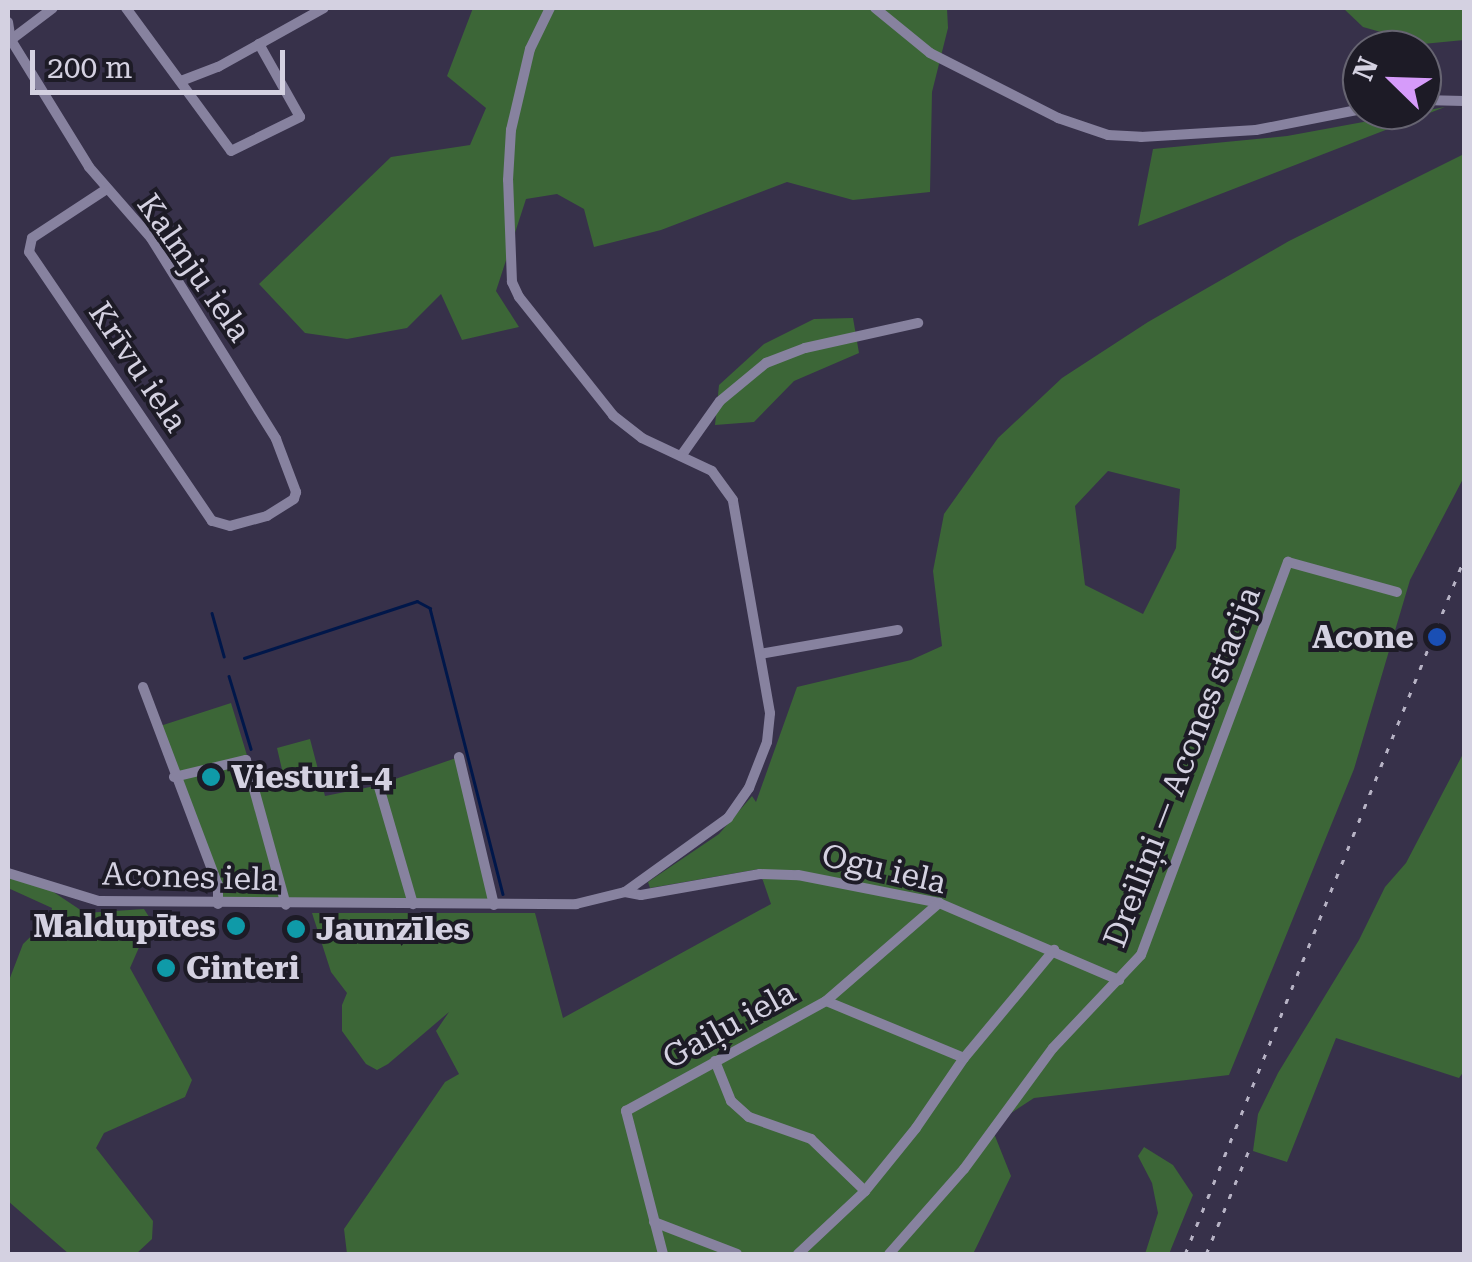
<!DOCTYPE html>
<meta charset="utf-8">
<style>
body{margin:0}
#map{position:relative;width:1472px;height:1262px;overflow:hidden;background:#37314a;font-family:"Roboto Serif",serif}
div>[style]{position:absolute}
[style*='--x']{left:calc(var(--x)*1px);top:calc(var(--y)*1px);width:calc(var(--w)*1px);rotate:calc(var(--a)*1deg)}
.green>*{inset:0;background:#3c6637}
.stream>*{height:2.5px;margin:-1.25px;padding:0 1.25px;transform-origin:1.25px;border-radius:1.25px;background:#00174a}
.minor>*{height:10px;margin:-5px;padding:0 5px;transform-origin:5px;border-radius:5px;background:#87829f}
.rail>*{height:2.5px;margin-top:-1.25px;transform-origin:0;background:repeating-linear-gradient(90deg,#b7b3c5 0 5px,transparent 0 15px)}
.dots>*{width:28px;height:28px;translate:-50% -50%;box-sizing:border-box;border:5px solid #1d1b26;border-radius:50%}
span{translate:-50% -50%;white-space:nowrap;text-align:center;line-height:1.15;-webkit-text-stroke:8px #1d1b26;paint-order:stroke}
.street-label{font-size:32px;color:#d4d1e1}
.poi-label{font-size:32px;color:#d4d1e1;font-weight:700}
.right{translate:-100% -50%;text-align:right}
.left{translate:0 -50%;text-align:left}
.frame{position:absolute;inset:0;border:10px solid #d4d1e1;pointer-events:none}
.north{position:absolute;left:1342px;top:30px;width:100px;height:100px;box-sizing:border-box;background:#1d1b26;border:2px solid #666471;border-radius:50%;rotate:293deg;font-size:28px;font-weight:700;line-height:40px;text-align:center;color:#d4d1e1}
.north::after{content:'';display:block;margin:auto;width:35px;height:45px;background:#d69bfa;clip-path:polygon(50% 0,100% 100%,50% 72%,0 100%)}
.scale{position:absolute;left:30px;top:50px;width:255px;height:45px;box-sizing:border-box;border:5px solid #d4d1e1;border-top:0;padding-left:12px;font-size:30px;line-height:35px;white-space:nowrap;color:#d4d1e1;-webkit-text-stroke:8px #1d1b26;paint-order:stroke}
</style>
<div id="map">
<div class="green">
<div style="clip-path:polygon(473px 8px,947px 8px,948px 28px,932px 92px,930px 192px,853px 200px,787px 182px,661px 230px,594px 247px,584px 209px,557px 194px,526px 199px,496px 291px,519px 327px,462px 340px,441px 294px,407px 328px,347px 339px,305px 333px,259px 284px,391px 157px,470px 145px,486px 108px,447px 76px)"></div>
<div style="clip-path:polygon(1343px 8px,1464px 8px,1464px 40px,1423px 44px,1363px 27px)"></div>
<div style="clip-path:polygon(1445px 107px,1138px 226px,1153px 149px,1287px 136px)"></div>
<div style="clip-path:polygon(evenodd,1464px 154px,1464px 477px,1410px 580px,1354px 769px,1229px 1075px,1034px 1098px,991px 1126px,1011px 1176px,973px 1254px,347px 1254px,344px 1229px,445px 1082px,459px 1074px,436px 1031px,449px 1012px,388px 1064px,377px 1070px,366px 1064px,342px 1031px,342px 1005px,347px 993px,331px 972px,312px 913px,535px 913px,563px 1018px,771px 904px,759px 869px,650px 888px,648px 882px,719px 834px,752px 796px,756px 802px,797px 687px,911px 660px,942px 646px,933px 571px,944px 514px,998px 438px,1062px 378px,1148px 322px,1289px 241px,1464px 154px,1108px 471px,1180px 489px,1176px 548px,1143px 614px,1085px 585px,1075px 506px,1108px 471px)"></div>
<div style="clip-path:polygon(853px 318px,859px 353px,794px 381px,754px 422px,715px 425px,719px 385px,764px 344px,814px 319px)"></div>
<div style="clip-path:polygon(231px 703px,257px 788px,284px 778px,277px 748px,310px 739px,325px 796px,375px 786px,459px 757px,494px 905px,218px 904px,218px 885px,157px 727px)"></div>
<div style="clip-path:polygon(1464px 752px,1464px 1071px,1459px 1078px,1336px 1038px,1287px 1162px,1253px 1151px,1258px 1114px,1278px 1073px,1359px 940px,1385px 887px,1406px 863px)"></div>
<div style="clip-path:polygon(8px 875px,52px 891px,85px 913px,144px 909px,151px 920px,130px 968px,192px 1080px,185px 1097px,104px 1133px,96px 1148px,153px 1221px,152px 1239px,136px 1254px,69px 1254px,8px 1201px,8px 983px,23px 944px,50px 918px,52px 908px,8px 888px)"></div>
<div style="clip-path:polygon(1144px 1147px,1173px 1165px,1193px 1195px,1169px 1254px,1145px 1254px,1158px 1213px,1152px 1183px,1138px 1156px)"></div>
</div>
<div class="stream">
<div style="--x:212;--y:613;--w:45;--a:74.4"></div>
<div style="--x:244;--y:658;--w:182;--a:-18.2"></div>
<div style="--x:417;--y:601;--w:15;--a:28"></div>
<div style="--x:430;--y:608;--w:295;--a:75.7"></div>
<div style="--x:229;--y:676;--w:76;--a:73.2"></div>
</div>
<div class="minor">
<div style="--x:126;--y:8;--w:177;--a:53.7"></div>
<div style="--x:231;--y:151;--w:77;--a:-26.2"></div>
<div style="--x:300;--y:117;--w:84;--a:-119.3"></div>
<div style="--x:875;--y:8;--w:71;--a:39.3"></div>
<div style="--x:930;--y:53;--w:144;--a:26.9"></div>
<div style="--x:1058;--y:118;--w:53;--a:18.8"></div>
<div style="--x:1108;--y:135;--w:33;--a:3"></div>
<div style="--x:1141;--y:137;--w:115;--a:-3.5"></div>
<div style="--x:1256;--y:130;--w:108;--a:-11.2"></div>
<div style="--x:8;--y:22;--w:18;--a:81"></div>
<div style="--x:11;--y:40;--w:149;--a:58.4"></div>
<div style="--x:89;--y:167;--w:94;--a:48.9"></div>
<div style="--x:151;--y:238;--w:237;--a:58.1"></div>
<div style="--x:276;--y:439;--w:57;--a:69.3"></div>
<div style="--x:296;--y:492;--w:7;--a:106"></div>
<div style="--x:294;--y:499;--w:32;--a:148"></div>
<div style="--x:267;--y:516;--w:38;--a:165"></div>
<div style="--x:230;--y:526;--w:19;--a:-164"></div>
<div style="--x:212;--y:521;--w:325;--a:-124.2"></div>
<div style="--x:29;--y:252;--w:14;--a:-78"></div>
<div style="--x:32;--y:238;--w:87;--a:-33.3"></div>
<div style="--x:8;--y:42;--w:56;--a:-37.1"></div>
<div style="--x:181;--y:81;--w:40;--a:-21"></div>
<div style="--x:218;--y:67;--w:121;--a:-29.1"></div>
<div style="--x:1422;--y:100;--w:42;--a:1.4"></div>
<div style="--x:681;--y:456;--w:67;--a:-54.7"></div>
<div style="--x:720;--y:401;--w:60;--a:-39.6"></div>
<div style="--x:766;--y:363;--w:42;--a:-21"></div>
<div style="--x:805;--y:348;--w:116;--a:-12.5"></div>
<div style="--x:760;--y:654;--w:140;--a:-9.9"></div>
<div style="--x:143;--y:687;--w:212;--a:69.3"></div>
<div style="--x:218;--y:885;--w:19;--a:90"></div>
<div style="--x:459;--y:757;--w:152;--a:76.7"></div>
<div style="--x:174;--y:777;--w:74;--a:-13.3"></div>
<div style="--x:246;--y:760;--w:150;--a:74.6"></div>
<div style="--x:379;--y:787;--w:122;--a:73.8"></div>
<div style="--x:8;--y:873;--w:95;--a:17.1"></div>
<div style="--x:99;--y:901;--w:477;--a:0.4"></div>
<div style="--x:576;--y:904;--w:50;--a:-13.8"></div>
<div style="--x:625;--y:892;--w:127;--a:-35.7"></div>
<div style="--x:728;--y:818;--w:37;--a:-55"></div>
<div style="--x:749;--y:788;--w:49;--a:-68.6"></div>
<div style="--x:767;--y:742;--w:29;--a:-84"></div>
<div style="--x:770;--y:713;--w:216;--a:-99.9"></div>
<div style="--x:733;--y:500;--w:36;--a:-126"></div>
<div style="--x:712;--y:471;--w:77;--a:-154.8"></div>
<div style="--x:642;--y:438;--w:37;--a:-142"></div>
<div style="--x:613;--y:415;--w:151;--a:-128.5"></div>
<div style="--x:519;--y:297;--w:17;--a:-115"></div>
<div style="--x:512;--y:282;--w:102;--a:-92.2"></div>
<div style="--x:508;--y:180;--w:50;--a:-86.6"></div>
<div style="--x:511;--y:130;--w:83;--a:-76.8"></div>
<div style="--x:530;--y:49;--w:46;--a:-64"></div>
<div style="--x:625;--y:892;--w:16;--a:11"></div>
<div style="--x:641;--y:895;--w:121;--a:-10"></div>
<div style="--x:760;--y:874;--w:38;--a:2"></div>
<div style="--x:798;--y:875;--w:144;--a:11.2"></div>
<div style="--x:939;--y:903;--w:196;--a:23.2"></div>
<div style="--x:826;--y:1001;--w:149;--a:22.4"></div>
<div style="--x:715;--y:1061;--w:43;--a:68.2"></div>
<div style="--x:731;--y:1101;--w:24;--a:42"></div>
<div style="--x:749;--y:1117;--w:66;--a:19.5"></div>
<div style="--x:811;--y:1139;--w:75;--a:43.9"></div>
<div style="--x:654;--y:1222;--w:89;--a:21.1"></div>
<div style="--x:663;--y:1254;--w:148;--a:-104.5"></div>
<div style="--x:626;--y:1111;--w:228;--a:-28.8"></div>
<div style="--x:826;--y:1001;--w:150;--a:-40.9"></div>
<div style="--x:798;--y:1254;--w:92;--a:-43.2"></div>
<div style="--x:865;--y:1191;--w:81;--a:-51"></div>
<div style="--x:916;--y:1128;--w:85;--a:-55.6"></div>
<div style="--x:964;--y:1058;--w:141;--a:-50.2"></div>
<div style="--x:889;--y:1254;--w:113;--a:-48.6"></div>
<div style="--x:964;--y:1169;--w:150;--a:-53.7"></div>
<div style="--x:1053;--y:1048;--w:128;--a:-46.6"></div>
<div style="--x:1141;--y:955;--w:420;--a:-69.5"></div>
<div style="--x:1288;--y:562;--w:113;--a:15.4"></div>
</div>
<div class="rail">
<div style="--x:1185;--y:1254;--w:749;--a:-68.13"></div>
<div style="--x:1206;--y:1254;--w:118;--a:-67.6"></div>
</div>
<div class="dots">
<div style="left:1437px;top:637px;background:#1a4fb4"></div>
<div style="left:211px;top:777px;background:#0f9aa8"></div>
<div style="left:236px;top:926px;background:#0f9aa8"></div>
<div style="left:296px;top:929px;background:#0f9aa8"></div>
<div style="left:166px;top:968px;background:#0f9aa8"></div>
</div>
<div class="street-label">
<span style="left:194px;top:268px;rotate:55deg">Kalmju iela</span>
<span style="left:138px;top:367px;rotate:56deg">Krīvu iela</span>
<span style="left:1182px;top:767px;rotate:-69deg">Dreiliņi — Acones stacija</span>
<span style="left:884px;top:869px;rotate:13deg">Ogu iela</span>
<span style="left:190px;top:877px;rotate:2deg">Acones iela</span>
<span style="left:729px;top:1025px;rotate:-29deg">Gaiļu iela</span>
</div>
<div class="poi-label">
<span class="right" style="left:1414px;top:637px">Acone</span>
<span class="left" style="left:231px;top:777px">Viesturi-4</span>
<span class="right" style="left:216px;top:926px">Maldupītes</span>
<span class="left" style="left:316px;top:929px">Jaunzīles</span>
<span class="left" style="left:186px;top:968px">Ginteri</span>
</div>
<div class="frame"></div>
<div class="north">N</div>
<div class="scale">200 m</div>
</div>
